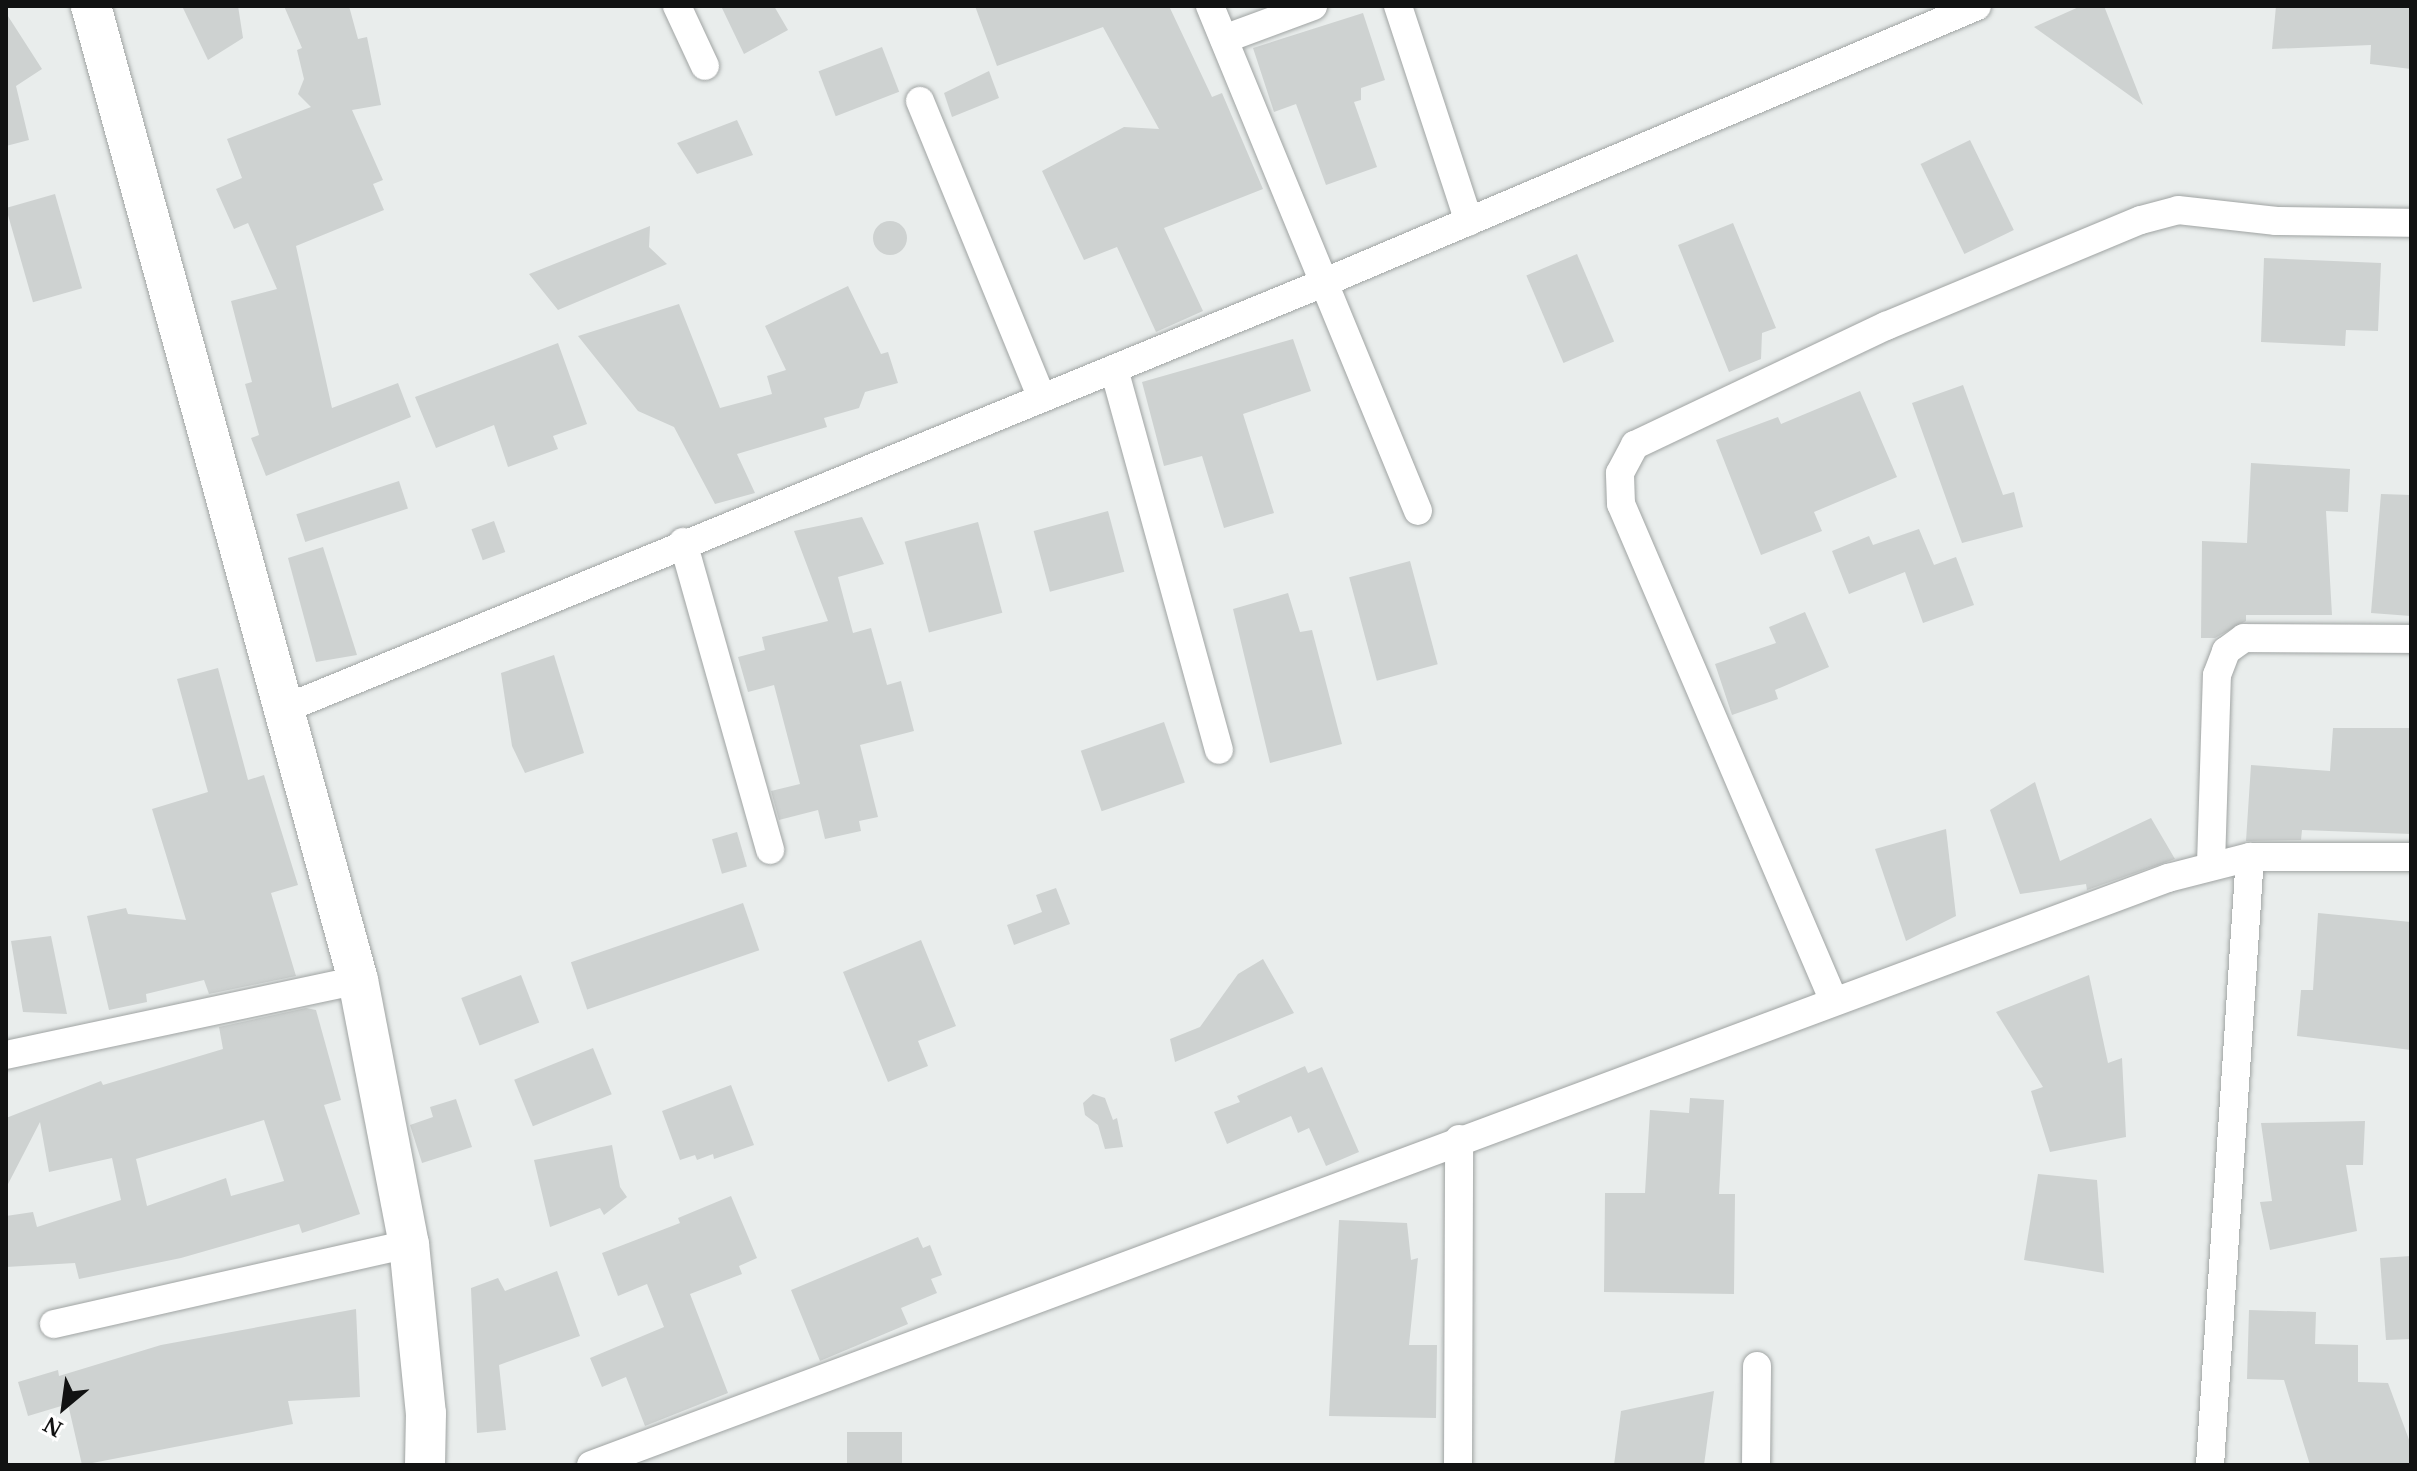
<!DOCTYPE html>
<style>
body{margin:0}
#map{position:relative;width:2417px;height:1471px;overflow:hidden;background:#e9edec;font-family:"Noto Serif",serif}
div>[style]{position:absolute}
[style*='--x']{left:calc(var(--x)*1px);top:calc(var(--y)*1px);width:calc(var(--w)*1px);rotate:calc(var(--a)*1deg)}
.building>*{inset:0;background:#ced2d1;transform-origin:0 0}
.round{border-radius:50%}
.roads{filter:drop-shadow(0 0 2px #a0a4a3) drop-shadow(0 0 2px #a0a4a3)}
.minor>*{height:28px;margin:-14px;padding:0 14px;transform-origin:14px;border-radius:14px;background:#fff}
.secondary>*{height:40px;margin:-20px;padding:0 20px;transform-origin:20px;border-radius:20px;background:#fff}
span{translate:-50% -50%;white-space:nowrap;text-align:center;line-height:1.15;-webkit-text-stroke:8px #fff;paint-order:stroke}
.frame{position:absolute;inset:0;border:8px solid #111212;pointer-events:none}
.north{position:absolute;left:24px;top:1367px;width:80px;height:80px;-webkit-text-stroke:6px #fff;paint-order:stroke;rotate:209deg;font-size:22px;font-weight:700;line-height:32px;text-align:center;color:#111212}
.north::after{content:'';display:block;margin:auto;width:28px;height:36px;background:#111212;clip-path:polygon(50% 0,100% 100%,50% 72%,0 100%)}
</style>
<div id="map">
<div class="building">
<div style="clip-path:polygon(182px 6px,238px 6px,243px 38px,208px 60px)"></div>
<div style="clip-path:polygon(284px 6px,349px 6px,358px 39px,367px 37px,381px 105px,352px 110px,383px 180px,373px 184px,384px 210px,296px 246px,332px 408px,398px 383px,411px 417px,266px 476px,251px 438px,259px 435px,245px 384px,252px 382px,231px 301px,277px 289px,248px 223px,234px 229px,216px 189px,242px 178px,227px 139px,311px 107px,298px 94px,304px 79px,297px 50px,302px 48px)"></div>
<div style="clip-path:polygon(721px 6px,774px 6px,788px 30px,744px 54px)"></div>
<div style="clip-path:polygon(975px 6px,1169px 6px,1212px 97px,1222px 93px,1263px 189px,1164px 228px,1203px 311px,1156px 332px,1117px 247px,1084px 260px,1042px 171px,1124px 127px,1159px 129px,1103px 27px,997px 66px)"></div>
<div style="clip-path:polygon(2081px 6px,2104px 6px,2143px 105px,2034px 27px)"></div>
<div style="clip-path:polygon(2276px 6px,2411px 6px,2411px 69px,2370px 64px,2371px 45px,2272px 49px)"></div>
<div style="clip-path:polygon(6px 13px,42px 69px,16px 86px,29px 140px,6px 146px)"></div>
<div style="clip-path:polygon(1363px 13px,1385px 80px,1361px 88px,1361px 100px,1354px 102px,1377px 167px,1326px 185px,1296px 104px,1274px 112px,1253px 48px)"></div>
<div style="left:882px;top:47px;width:48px;height:68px;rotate:69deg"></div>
<div style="clip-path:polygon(989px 71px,999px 98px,952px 117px,944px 93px)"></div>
<div style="clip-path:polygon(737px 120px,753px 155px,697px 174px,677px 143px)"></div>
<div style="left:1970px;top:140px;width:100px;height:55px;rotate:64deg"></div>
<div style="left:55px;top:194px;width:98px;height:51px;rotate:74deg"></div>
<div class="round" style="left:873px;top:221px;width:34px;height:34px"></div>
<div style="clip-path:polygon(1733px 223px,1776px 328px,1762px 333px,1761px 359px,1729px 372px,1678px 245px)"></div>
<div style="clip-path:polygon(650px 226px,649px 247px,667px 264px,558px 310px,529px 274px)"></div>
<div style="left:1577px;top:254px;width:95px;height:55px;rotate:67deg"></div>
<div style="clip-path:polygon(2264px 258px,2381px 263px,2378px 331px,2346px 330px,2345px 346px,2261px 342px)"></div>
<div style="clip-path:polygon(848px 286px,881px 354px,888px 352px,898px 383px,865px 392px,859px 408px,824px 418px,827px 427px,737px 454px,755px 493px,715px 504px,674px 427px,638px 411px,578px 336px,679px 304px,720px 408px,772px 394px,767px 376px,786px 370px,765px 326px)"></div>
<div style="clip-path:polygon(1293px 339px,1311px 391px,1243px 414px,1274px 513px,1224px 528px,1202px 456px,1164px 466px,1142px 382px)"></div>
<div style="clip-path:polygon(558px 343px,587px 424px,553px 436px,558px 449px,508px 467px,494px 425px,436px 448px,415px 397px)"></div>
<div style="clip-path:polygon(1963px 385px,2003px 495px,2014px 492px,2023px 527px,1962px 543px,1912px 403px)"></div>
<div style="clip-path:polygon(1860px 391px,1897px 477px,1814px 512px,1822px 531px,1761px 555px,1716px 440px,1778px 417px,1781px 424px)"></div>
<div style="clip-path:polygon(2251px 463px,2350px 469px,2348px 512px,2326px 511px,2332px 615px,2246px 615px,2246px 621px,2215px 638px,2201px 638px,2202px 541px,2247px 543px)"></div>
<div style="left:399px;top:481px;width:29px;height:108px;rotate:72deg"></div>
<div style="clip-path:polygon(2381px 494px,2411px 495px,2411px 616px,2371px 613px)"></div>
<div style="left:1108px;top:511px;width:63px;height:77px;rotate:75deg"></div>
<div style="clip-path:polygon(862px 517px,884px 564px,838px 577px,853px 633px,871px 628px,887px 685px,901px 681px,914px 731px,860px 745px,878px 817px,859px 821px,861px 831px,825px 839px,818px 810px,779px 820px,771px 791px,800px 784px,774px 685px,748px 692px,738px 657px,765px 650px,762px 637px,828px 621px,794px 531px)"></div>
<div style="left:494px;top:521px;width:33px;height:24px;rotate:70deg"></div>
<div style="left:978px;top:522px;width:94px;height:76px;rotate:75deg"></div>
<div style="clip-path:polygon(1919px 529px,1934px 565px,1956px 557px,1974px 605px,1923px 623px,1905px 572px,1849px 594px,1832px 551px,1869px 536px,1873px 545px)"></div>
<div style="clip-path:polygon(323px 547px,357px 655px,316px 662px,288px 558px)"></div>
<div style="left:1410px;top:561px;width:107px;height:63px;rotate:75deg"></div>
<div style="clip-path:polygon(1288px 593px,1300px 632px,1312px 630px,1342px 744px,1270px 763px,1233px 609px)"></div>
<div style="clip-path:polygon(1805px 612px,1829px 667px,1775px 690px,1778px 699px,1732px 715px,1715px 664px,1776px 643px,1769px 627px)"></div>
<div style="clip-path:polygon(554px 655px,584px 753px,525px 773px,512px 746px,501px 673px)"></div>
<div style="clip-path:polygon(218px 668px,248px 780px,264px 775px,298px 885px,271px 893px,296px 976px,209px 994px,204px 980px,146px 994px,147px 1002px,109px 1010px,87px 916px,126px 908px,128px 914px,186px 920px,152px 809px,208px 792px,177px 679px)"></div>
<div style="left:1164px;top:722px;width:64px;height:88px;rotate:71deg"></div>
<div style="clip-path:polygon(2333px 728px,2411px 728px,2411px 834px,2302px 830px,2301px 840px,2246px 841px,2251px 765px,2330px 771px)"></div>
<div style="clip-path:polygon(2035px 782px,2060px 861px,2151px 818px,2175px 859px,2087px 890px,2086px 884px,2020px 894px,1990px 810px)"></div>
<div style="clip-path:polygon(1946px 829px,1956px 916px,1906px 941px,1875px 849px)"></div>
<div style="left:737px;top:832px;width:36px;height:26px;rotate:74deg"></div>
<div style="clip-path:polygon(1056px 888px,1070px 924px,1014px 945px,1007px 925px,1042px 912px,1036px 895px)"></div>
<div style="left:743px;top:903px;width:50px;height:182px;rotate:71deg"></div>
<div style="clip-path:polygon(2318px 913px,2411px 922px,2411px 1050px,2297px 1036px,2301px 990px,2313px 990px)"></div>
<div style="clip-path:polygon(51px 936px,67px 1014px,23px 1012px,11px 941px)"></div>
<div style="clip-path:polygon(921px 940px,956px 1026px,918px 1041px,928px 1066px,888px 1082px,843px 972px)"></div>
<div style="clip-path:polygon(1263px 959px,1294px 1013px,1175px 1062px,1170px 1039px,1200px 1027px,1238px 974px)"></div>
<div style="left:521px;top:975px;width:51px;height:64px;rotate:69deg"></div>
<div style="clip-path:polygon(2089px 975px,2108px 1063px,2122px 1058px,2126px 1137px,2050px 1152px,2031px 1091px,2043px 1087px,1996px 1012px)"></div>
<div style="clip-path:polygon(evenodd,306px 1008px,316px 1010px,341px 1100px,324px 1105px,360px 1214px,302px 1233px,299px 1224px,181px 1258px,79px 1279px,75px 1263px,6px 1267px,6px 1216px,33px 1212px,37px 1227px,121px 1200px,112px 1158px,49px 1172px,40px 1122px,6px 1188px,6px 1118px,101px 1081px,103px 1085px,223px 1049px,219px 1027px,306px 1008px,264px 1120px,284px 1181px,231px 1196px,226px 1178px,147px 1206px,136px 1159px,264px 1120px)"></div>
<div style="left:593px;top:1048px;width:50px;height:85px;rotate:68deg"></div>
<div style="clip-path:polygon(1305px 1066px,1308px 1073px,1322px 1067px,1359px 1152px,1326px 1166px,1309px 1128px,1298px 1133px,1291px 1116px,1227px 1144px,1214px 1112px,1240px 1102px,1237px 1096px)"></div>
<div style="clip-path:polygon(731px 1085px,754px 1145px,714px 1159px,713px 1154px,697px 1160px,695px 1155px,680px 1160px,662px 1111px)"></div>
<div style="clip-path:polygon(1093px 1094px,1105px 1098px,1113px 1120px,1117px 1118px,1123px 1147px,1105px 1149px,1098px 1125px,1085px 1115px,1083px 1103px)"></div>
<div style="clip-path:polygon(1690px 1098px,1724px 1100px,1719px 1194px,1735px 1194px,1734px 1294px,1604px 1292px,1605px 1193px,1645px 1193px,1650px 1110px,1689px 1113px)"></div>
<div style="clip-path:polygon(456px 1099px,472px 1147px,422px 1163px,410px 1125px,433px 1117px,430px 1107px)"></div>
<div style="clip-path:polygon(2365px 1121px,2363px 1165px,2346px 1165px,2357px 1231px,2270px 1250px,2260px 1202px,2272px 1201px,2261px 1123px)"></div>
<div style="clip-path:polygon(612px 1145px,620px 1187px,627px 1197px,604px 1215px,600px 1208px,550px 1227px,534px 1160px)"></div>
<div style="clip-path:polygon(2038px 1174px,2097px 1180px,2104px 1273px,2024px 1260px)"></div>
<div style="clip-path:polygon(731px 1196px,757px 1258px,739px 1266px,742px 1274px,690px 1294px,728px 1393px,645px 1426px,626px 1377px,602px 1387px,590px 1358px,664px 1327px,647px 1284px,618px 1296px,602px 1253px,680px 1223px,678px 1218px)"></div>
<div style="clip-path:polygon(1339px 1220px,1407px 1223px,1411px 1260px,1418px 1258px,1409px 1345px,1437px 1345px,1436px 1418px,1329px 1416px)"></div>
<div style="clip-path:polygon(918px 1237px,923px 1248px,930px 1245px,942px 1275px,931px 1279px,937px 1293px,901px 1308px,908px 1324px,820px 1361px,791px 1290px)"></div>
<div style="clip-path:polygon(2411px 1256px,2411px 1339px,2386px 1340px,2380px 1258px)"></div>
<div style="clip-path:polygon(557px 1271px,580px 1336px,499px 1365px,506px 1430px,477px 1433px,471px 1288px,498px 1278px,505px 1291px)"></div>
<div style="clip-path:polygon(356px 1309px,360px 1397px,288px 1401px,293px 1424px,82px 1465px,68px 1404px,28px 1416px,18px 1382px,58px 1370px,59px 1376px,161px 1345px)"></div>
<div style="clip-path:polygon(2249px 1310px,2316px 1312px,2315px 1344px,2358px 1345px,2358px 1382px,2388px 1383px,2411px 1445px,2411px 1465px,2310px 1465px,2284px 1380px,2247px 1379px)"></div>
<div style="clip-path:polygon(1714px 1391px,1704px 1465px,1614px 1465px,1621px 1411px)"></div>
<div style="left:847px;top:1432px;width:55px;height:33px"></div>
</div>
<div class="roads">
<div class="minor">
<div style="--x:677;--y:6;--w:66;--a:65"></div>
<div style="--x:1210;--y:6;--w:546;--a:67.61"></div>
<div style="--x:1398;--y:6;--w:227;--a:71.8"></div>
<div style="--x:1224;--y:39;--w:95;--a:-20.3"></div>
<div style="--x:920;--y:101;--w:321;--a:67.7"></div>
<div style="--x:1114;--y:369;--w:395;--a:74.6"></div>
<div style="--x:683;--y:542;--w:320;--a:74.2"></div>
<div style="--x:284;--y:709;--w:1123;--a:-22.29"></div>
<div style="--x:1323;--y:283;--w:710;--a:-22.95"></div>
<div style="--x:2211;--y:864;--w:189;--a:-88.2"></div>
<div style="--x:2217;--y:675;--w:26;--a:-69"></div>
<div style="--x:2226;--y:651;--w:22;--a:-36"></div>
<div style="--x:2244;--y:638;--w:167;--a:0.3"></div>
<div style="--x:1833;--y:999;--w:538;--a:-113.18"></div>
<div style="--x:1621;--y:504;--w:31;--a:-92"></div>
<div style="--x:1620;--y:473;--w:32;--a:-62"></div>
<div style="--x:1635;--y:445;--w:278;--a:-25.4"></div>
<div style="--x:1886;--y:326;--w:276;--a:-22.6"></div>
<div style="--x:2141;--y:220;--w:38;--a:-15"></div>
<div style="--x:2178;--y:210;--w:99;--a:6.4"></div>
<div style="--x:2276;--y:221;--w:135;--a:0.8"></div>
<div style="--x:6;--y:1055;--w:360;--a:-12"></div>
<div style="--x:54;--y:1324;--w:364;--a:-12.7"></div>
<div style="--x:591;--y:1465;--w:1683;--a:-20.42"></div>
<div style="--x:2168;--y:878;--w:85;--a:-14.4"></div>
<div style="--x:2250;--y:857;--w:161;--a:0"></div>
<div style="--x:1458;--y:1465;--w:326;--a:-89.8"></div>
<div style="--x:1756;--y:1465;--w:99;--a:-89.4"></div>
<div style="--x:2210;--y:1465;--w:609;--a:-86.24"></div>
</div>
<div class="secondary">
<div style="--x:91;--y:6;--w:1010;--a:74.67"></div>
<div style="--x:358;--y:980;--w:269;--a:79.1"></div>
<div style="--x:409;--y:1244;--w:170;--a:84.3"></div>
<div style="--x:426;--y:1413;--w:52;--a:91.1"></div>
</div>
</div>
<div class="frame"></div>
<div class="north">N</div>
</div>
